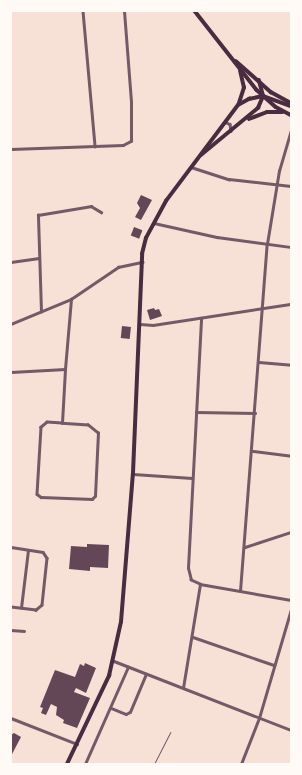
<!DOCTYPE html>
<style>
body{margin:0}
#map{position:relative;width:302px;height:775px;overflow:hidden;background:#f7e1d7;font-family:Ubuntu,sans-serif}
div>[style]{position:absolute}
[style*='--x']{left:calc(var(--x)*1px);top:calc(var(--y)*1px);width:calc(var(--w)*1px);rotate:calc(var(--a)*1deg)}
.building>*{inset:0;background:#644757;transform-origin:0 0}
.service>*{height:1px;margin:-0.5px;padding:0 0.5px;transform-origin:0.5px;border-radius:0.5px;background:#755966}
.minor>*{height:2.5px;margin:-1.25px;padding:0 1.25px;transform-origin:1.25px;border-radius:1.25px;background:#755966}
.secondary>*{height:3.5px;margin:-1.75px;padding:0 1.75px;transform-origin:1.75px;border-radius:1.75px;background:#4a2c40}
span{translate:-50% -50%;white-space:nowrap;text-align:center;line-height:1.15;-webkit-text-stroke:4px #fffaf5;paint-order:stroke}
.frame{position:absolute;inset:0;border:12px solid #fffaf5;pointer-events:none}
</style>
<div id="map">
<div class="building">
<div style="clip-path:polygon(141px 195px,152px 200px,141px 220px,135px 217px,140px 208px,137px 203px)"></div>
<div style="left:134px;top:227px;width:9px;height:9px;rotate:21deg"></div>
<div style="clip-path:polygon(154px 308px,155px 310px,159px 309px,162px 316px,150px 320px,147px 310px)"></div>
<div style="left:122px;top:326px;width:9px;height:12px;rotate:6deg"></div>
<div style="clip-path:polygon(87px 544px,109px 545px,108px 568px,90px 567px,90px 571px,69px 569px,71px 546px,87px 547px)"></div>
<div style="clip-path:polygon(85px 663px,96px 668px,86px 693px,76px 688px,74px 692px,90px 698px,77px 728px,63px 723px,64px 720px,56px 715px,57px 707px,51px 704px,46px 715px,41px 713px,43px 708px,40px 707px,55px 670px,75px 677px,80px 664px,84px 666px)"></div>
<div style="clip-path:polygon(14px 733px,21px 737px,11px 756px,11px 735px)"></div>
</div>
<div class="service">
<div style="--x:154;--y:764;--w:36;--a:-63"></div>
</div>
<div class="minor">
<div style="--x:20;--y:11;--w:14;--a:0"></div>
<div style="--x:83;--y:11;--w:136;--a:84.9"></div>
<div style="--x:225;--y:122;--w:5;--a:22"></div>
<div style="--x:230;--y:124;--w:7;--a:82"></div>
<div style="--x:11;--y:149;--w:112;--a:-2"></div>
<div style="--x:123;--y:145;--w:9;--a:-27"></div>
<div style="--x:131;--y:141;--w:39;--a:-90"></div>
<div style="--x:131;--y:102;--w:91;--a:-94.4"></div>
<div style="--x:191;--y:167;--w:40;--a:18"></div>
<div style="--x:229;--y:179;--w:62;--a:6.4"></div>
<div style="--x:154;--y:223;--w:65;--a:12.5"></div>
<div style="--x:217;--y:237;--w:75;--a:7.7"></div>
<div style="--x:11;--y:262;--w:28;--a:-8"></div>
<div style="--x:41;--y:312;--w:97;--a:-91.8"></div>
<div style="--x:38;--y:215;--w:54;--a:-9.6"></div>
<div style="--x:91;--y:206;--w:12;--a:31"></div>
<div style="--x:11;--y:324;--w:65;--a:-22.6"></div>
<div style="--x:71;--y:299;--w:57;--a:-34.2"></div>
<div style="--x:118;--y:267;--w:25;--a:-12"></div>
<div style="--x:140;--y:324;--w:13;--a:4"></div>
<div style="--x:153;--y:325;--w:140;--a:-8.7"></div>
<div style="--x:259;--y:362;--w:32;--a:5"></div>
<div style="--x:11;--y:372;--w:54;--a:-3.2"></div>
<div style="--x:65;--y:369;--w:70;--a:-85.1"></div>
<div style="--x:196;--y:412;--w:59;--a:1"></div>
<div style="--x:62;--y:423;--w:15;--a:-176"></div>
<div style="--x:47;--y:422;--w:8;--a:140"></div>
<div style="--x:41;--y:427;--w:67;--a:93.4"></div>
<div style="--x:37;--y:494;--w:5;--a:37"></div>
<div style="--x:41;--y:497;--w:51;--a:2.2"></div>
<div style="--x:92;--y:499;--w:4;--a:-45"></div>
<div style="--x:95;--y:496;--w:63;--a:-87.3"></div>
<div style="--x:98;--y:433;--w:13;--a:-141"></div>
<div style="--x:88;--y:425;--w:26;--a:-176"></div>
<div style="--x:62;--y:423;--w:54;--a:-86.8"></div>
<div style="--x:253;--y:451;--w:38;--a:7"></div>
<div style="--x:133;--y:474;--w:59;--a:3.9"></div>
<div style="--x:11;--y:547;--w:32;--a:9"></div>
<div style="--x:43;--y:552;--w:7;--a:56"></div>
<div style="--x:47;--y:558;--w:47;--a:96.1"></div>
<div style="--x:42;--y:605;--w:8;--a:140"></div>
<div style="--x:36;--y:610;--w:25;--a:-173"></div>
<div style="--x:245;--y:547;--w:48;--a:-18.1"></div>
<div style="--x:200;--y:584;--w:92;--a:10"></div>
<div style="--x:240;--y:591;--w:348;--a:-85.6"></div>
<div style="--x:267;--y:244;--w:74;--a:-80.7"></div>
<div style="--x:279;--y:171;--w:43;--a:-73.7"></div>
<div style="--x:21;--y:608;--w:58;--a:-83.1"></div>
<div style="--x:11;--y:630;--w:13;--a:4"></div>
<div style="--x:193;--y:637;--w:86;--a:19.1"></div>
<div style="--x:114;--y:661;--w:190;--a:21.3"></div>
<div style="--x:183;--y:688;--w:105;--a:-80.7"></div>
<div style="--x:200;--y:584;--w:10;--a:-156"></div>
<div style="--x:191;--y:580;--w:12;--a:-104"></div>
<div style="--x:188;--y:568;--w:250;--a:-87"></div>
<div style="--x:111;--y:708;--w:16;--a:22"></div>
<div style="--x:126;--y:714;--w:4;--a:-27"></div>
<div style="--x:130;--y:712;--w:41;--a:-67.2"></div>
<div style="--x:11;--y:718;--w:71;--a:21.5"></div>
<div style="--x:85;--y:764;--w:106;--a:-66.1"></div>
<div style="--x:241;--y:764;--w:49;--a:-68.6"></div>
<div style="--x:259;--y:718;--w:114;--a:-73.6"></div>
</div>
<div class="secondary">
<div style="--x:195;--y:11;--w:100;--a:51.9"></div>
<div style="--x:257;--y:90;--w:25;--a:42"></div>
<div style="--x:276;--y:107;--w:17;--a:28"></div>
<div style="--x:236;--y:61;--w:47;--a:41.5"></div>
<div style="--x:271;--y:92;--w:23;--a:29"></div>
<div style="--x:239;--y:103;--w:16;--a:-72"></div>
<div style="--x:244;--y:88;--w:17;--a:-103"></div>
<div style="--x:249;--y:119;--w:19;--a:-21"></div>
<div style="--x:267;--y:112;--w:15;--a:0"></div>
<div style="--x:201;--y:155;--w:74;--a:-39.5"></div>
<div style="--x:258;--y:108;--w:13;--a:-67"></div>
<div style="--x:263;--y:96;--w:16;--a:-105"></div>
<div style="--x:67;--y:764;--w:98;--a:-64.5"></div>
<div style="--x:109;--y:676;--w:55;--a:-77.5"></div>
<div style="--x:121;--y:622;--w:149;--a:-85.4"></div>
<div style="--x:133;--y:473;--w:219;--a:-87.6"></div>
<div style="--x:142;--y:254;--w:16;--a:-76"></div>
<div style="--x:146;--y:238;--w:42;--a:-61.6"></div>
<div style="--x:166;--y:201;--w:120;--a:-53.1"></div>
<div style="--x:238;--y:105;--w:13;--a:-29"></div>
<div style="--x:249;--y:99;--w:14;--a:-12"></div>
<div style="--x:263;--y:96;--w:30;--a:20"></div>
</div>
<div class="frame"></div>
</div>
